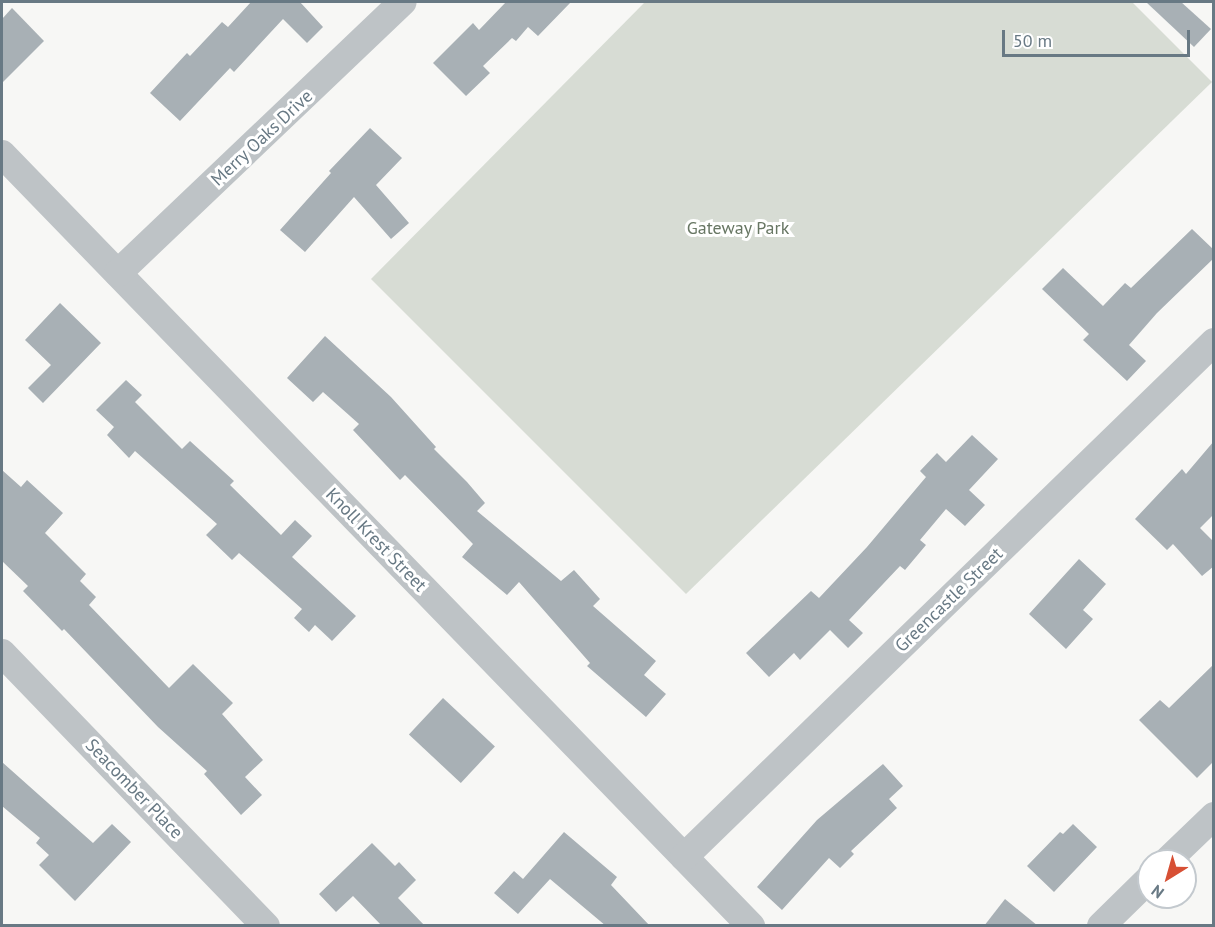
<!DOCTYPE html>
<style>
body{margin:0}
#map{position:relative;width:1215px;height:927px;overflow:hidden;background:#f7f7f5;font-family:"PT Sans",sans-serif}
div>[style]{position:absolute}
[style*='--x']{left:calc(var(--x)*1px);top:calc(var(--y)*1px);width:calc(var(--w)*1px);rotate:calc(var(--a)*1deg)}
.green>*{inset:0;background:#d7dcd4}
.building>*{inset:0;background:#a8b0b5;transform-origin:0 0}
.street>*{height:28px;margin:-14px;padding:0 14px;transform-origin:14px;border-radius:14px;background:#bec3c6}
span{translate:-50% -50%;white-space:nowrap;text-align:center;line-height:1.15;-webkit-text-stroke:6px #fff;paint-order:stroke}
.street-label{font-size:18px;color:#687984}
.park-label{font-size:18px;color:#677663}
.frame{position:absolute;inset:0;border:3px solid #687984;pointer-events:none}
.north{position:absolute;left:1137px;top:849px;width:60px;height:60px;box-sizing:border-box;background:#fff;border:2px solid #c3c9ce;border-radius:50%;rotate:217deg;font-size:16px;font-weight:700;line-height:24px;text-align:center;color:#687984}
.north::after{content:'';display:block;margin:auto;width:21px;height:27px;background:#d75035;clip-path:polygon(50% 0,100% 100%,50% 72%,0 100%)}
.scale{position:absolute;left:1002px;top:30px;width:188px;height:27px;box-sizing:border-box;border:3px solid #687984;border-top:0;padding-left:8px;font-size:18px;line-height:21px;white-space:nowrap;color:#687984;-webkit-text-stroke:4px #fff;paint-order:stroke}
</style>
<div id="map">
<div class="green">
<div style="clip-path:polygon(645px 2px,1132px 2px,1212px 82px,686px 594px,371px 279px)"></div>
</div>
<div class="building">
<div style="clip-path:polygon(251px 2px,300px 2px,323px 27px,307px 43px,283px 19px,234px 72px,230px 68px,180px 121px,150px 93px,187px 53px,190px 56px,222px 22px,228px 27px)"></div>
<div style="clip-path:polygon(506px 2px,571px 2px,538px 36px,528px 27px,516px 41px,512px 38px,483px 66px,490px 73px,466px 96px,433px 63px,473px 23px,479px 30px)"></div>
<div style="clip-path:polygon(1146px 2px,1181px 2px,1211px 29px,1194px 47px)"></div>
<div style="clip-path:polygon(12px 8px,44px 41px,2px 83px,2px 19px)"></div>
<div style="clip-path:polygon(370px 128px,402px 158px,376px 185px,409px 223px,391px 239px,354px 197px,305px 252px,280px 230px,331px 173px,329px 171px)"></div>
<div style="clip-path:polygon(1192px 229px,1214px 250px,1214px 258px,1157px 313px,1129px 345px,1146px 361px,1127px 381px,1083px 340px,1089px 334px,1042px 289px,1063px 268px,1103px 306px,1125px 283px,1131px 288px)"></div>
<div style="clip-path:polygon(60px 303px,101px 343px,43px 403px,28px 388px,51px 365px,25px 340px)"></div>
<div style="clip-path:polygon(325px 336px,391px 397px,436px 447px,434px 449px,467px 482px,485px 503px,477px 511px,561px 581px,574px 570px,600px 599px,593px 606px,656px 661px,644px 675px,666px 694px,646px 717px,587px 666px,590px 663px,519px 582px,507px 595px,462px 557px,473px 544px,405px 475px,400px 480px,353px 430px,359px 424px,323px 392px,313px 402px,287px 378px)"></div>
<div style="clip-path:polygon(126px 380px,142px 395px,135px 402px,182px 449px,190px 441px,234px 481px,230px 485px,281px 535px,295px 520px,312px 536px,292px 557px,356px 616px,332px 641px,315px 625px,309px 632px,294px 618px,302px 609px,239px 553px,232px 560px,206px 535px,217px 524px,135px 451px,129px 458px,107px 435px,114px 427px,96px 410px)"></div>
<div style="clip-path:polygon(972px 435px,998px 459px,969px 490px,985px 505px,965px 526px,946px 509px,920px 540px,926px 545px,905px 570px,900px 566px,849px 620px,863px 633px,848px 648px,830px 630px,800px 660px,794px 653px,769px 677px,746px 653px,811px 591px,819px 598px,867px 547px,926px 477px,920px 471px,937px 453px,946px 462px)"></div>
<div style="clip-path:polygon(1214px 441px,1214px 514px,1200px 528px,1214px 542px,1214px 566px,1202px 576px,1173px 544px,1167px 550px,1135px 519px,1182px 469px,1186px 474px)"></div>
<div style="clip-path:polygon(2px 470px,21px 487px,27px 480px,63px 513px,45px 533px,86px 574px,80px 581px,96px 597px,89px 605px,169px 688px,193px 664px,233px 703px,222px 714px,263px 760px,245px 777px,262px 795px,241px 815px,204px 774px,207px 771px,158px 727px,64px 629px,62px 631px,23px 591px,28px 586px,2px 561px)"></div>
<div style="clip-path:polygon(1079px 559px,1106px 584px,1083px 610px,1093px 619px,1066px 649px,1029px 614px)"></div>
<div style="clip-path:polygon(1214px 664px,1214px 761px,1197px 778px,1139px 720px,1160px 700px,1169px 708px)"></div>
<div style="left:443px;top:698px;width:71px;height:50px;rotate:43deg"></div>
<div style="clip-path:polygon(2px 762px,93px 843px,112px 824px,131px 842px,75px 901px,39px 865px,49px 855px,36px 843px,40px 838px,2px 806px)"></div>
<div style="clip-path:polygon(883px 764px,903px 786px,889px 799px,897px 808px,851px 851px,854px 854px,840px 868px,829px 858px,782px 910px,757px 887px,817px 820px)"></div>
<div style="clip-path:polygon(1073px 824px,1097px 847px,1054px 892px,1027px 866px,1060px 832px,1063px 834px)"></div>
<div style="clip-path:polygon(564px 832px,617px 877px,611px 885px,650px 926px,606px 926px,550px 879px,518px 914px,494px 893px,514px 871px,523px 879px)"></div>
<div style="clip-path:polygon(372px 843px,395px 866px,399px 862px,416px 880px,398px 898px,425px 926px,382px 926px,353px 896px,336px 912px,319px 894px)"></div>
<div style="clip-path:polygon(1005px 899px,1038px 926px,984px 926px)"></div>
</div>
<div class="street">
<div style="--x:2;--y:154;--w:1076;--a:45.87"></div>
<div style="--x:118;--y:273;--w:393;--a:-43.6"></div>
<div style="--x:2;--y:653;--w:380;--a:46"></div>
<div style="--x:684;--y:857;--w:739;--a:-44.18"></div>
<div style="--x:1167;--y:861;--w:65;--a:-43.8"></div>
<div style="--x:1101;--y:926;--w:67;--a:-44.4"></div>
</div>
<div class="street-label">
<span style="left:262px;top:138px;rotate:-43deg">Merry Oaks Drive</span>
<span style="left:376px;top:540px;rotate:46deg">Knoll Krest Street</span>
<span style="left:949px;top:600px;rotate:-44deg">Greencastle Street</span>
<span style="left:134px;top:789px;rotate:46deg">Seacomber Place</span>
</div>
<div class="park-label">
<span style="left:738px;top:228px">Gateway Park</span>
</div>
<div class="frame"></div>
<div class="north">N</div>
<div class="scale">50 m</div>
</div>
